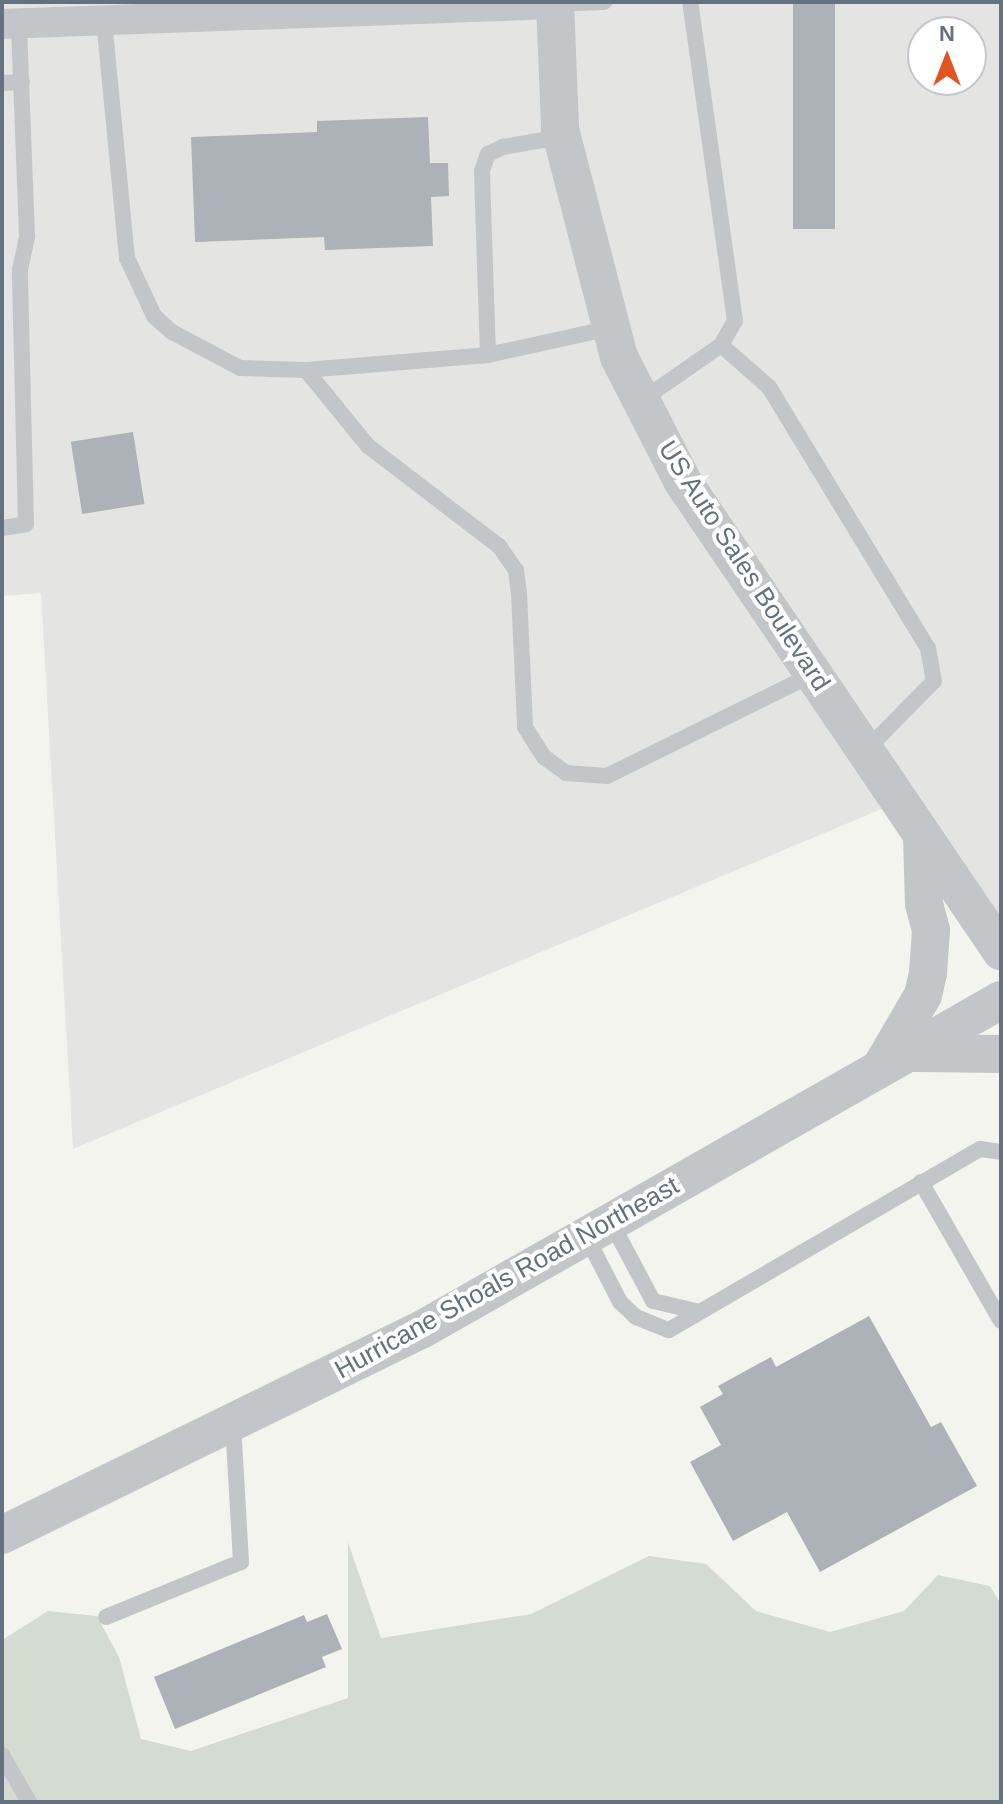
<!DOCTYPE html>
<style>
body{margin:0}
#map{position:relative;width:1003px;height:1804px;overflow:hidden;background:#f4f4ef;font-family:Helvetica,sans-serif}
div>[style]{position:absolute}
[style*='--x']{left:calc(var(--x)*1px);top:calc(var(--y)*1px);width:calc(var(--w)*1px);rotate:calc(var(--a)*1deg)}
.built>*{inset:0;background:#e4e5e3}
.green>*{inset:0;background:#d4dbd0}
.building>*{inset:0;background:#acb2b7;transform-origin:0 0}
.service>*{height:16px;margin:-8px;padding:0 8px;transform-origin:8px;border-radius:8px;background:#c3c6c9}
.minor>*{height:30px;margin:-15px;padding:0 15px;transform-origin:15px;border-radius:15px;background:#c3c6c9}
.tertiary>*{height:38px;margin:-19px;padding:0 19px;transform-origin:19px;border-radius:19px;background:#c3c6c9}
span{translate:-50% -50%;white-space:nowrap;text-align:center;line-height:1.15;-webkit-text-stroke:8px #fff;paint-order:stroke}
.street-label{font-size:26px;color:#637280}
.frame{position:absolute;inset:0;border:4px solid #637280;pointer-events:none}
.north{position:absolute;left:907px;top:16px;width:80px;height:80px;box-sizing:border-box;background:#fff;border:2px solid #c1c7cc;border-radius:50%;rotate:0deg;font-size:22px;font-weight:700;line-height:32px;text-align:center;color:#637280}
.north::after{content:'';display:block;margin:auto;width:28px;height:36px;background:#e25521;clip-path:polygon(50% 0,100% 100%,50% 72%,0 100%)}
</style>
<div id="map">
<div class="built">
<div style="clip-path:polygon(evenodd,2px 2px,1001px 2px,1001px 957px,884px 808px,73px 1149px,41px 593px,2px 596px,2px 2px,923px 32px,971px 32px,971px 80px,923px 80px,923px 32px)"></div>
</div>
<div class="green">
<div style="clip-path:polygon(348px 1542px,381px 1638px,531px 1614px,649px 1556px,706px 1564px,756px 1611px,830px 1632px,904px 1611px,938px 1575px,990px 1586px,1001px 1604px,1001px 1802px,2px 1802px,2px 1640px,48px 1611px,97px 1616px,119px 1657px,141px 1739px,191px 1751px,348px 1698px)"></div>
</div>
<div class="building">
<div style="left:793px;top:2px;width:42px;height:227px"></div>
<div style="clip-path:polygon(428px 117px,430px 163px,448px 163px,449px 196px,431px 197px,433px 246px,325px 250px,324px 237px,195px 242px,191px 137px,317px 132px,317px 121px)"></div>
<div style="left:133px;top:432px;width:73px;height:63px;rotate:81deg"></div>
<div style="clip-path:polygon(869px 1316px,931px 1427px,941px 1422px,977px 1486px,820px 1572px,787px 1512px,733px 1541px,690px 1462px,721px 1445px,700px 1407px,723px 1394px,718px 1386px,771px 1357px,776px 1367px)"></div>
<div style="clip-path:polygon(327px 1614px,342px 1649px,322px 1657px,326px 1667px,175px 1729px,154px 1677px,304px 1615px,307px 1622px)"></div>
</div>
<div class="service">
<div style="--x:555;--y:4;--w:49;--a:-2.3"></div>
<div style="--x:104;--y:20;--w:239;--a:84.5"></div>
<div style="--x:127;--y:258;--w:64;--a:65"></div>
<div style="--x:154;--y:316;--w:24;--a:42"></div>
<div style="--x:172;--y:332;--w:77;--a:27.9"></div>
<div style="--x:240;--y:368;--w:66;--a:1.7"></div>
<div style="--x:306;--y:370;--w:98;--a:50.8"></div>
<div style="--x:368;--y:446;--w:165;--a:37.4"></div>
<div style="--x:499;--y:546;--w:29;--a:55"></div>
<div style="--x:516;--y:570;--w:23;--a:83"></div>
<div style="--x:519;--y:593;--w:134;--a:87.4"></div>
<div style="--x:525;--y:727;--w:36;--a:58"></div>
<div style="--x:544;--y:757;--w:27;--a:36"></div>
<div style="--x:566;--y:773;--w:41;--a:4.2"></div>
<div style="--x:607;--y:776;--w:230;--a:-26.3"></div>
<div style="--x:2;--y:83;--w:20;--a:-3"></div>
<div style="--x:721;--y:345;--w:64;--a:41.2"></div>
<div style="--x:769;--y:387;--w:306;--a:58.7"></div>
<div style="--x:928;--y:648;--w:34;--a:80"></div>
<div style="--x:934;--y:681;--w:98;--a:134.6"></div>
<div style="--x:488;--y:355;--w:184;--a:-91.9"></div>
<div style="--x:482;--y:171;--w:18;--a:-71"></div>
<div style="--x:488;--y:154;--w:17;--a:-25"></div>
<div style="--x:503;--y:147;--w:59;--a:-9.8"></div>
<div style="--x:306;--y:370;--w:183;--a:-4.7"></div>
<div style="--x:488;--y:355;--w:126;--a:-12.4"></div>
<div style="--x:642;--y:400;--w:96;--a:-34.8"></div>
<div style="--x:721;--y:345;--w:28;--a:-60"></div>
<div style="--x:735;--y:321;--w:322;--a:-98"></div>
<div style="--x:2;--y:528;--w:24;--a:-9"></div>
<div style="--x:26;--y:524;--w:254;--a:-91.4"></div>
<div style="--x:20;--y:270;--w:35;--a:-78"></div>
<div style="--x:27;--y:236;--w:213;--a:-92.2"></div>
<div style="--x:921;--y:1182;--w:160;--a:60.1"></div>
<div style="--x:611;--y:1222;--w:89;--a:62"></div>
<div style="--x:653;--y:1301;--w:44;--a:13.1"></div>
<div style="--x:586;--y:1236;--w:74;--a:62.7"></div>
<div style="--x:620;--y:1302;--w:22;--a:43"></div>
<div style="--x:636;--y:1317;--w:35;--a:22"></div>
<div style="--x:669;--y:1330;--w:360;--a:-30.2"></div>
<div style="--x:980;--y:1149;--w:21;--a:8"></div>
<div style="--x:106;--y:1617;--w:146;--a:-22.2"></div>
<div style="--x:241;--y:1562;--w:139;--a:-93.3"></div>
<div style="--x:2;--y:1755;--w:54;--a:60.1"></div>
</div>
<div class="minor">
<div style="--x:2;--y:24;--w:553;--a:-2.07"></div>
</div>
<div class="tertiary">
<div style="--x:555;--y:2;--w:127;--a:87.7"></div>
<div style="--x:560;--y:129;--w:236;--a:75.5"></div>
<div style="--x:619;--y:357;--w:140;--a:62.9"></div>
<div style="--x:683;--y:482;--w:567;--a:55.86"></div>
<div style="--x:917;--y:1053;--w:84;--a:0.7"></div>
<div style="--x:881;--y:1067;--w:83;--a:-59.7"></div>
<div style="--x:923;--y:995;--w:23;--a:-77"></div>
<div style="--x:928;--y:973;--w:43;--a:-86"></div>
<div style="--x:931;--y:930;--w:27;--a:-105"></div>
<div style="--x:924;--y:904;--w:69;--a:-91.7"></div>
<div style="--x:2;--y:1535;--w:466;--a:-26.1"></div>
<div style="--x:421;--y:1330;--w:667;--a:-29.64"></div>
</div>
<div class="street-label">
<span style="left:744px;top:566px;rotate:57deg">US Auto Sales Boulevard</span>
<span style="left:507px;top:1278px;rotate:-29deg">Hurricane Shoals Road Northeast</span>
</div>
<div class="frame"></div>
<div class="north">N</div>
</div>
